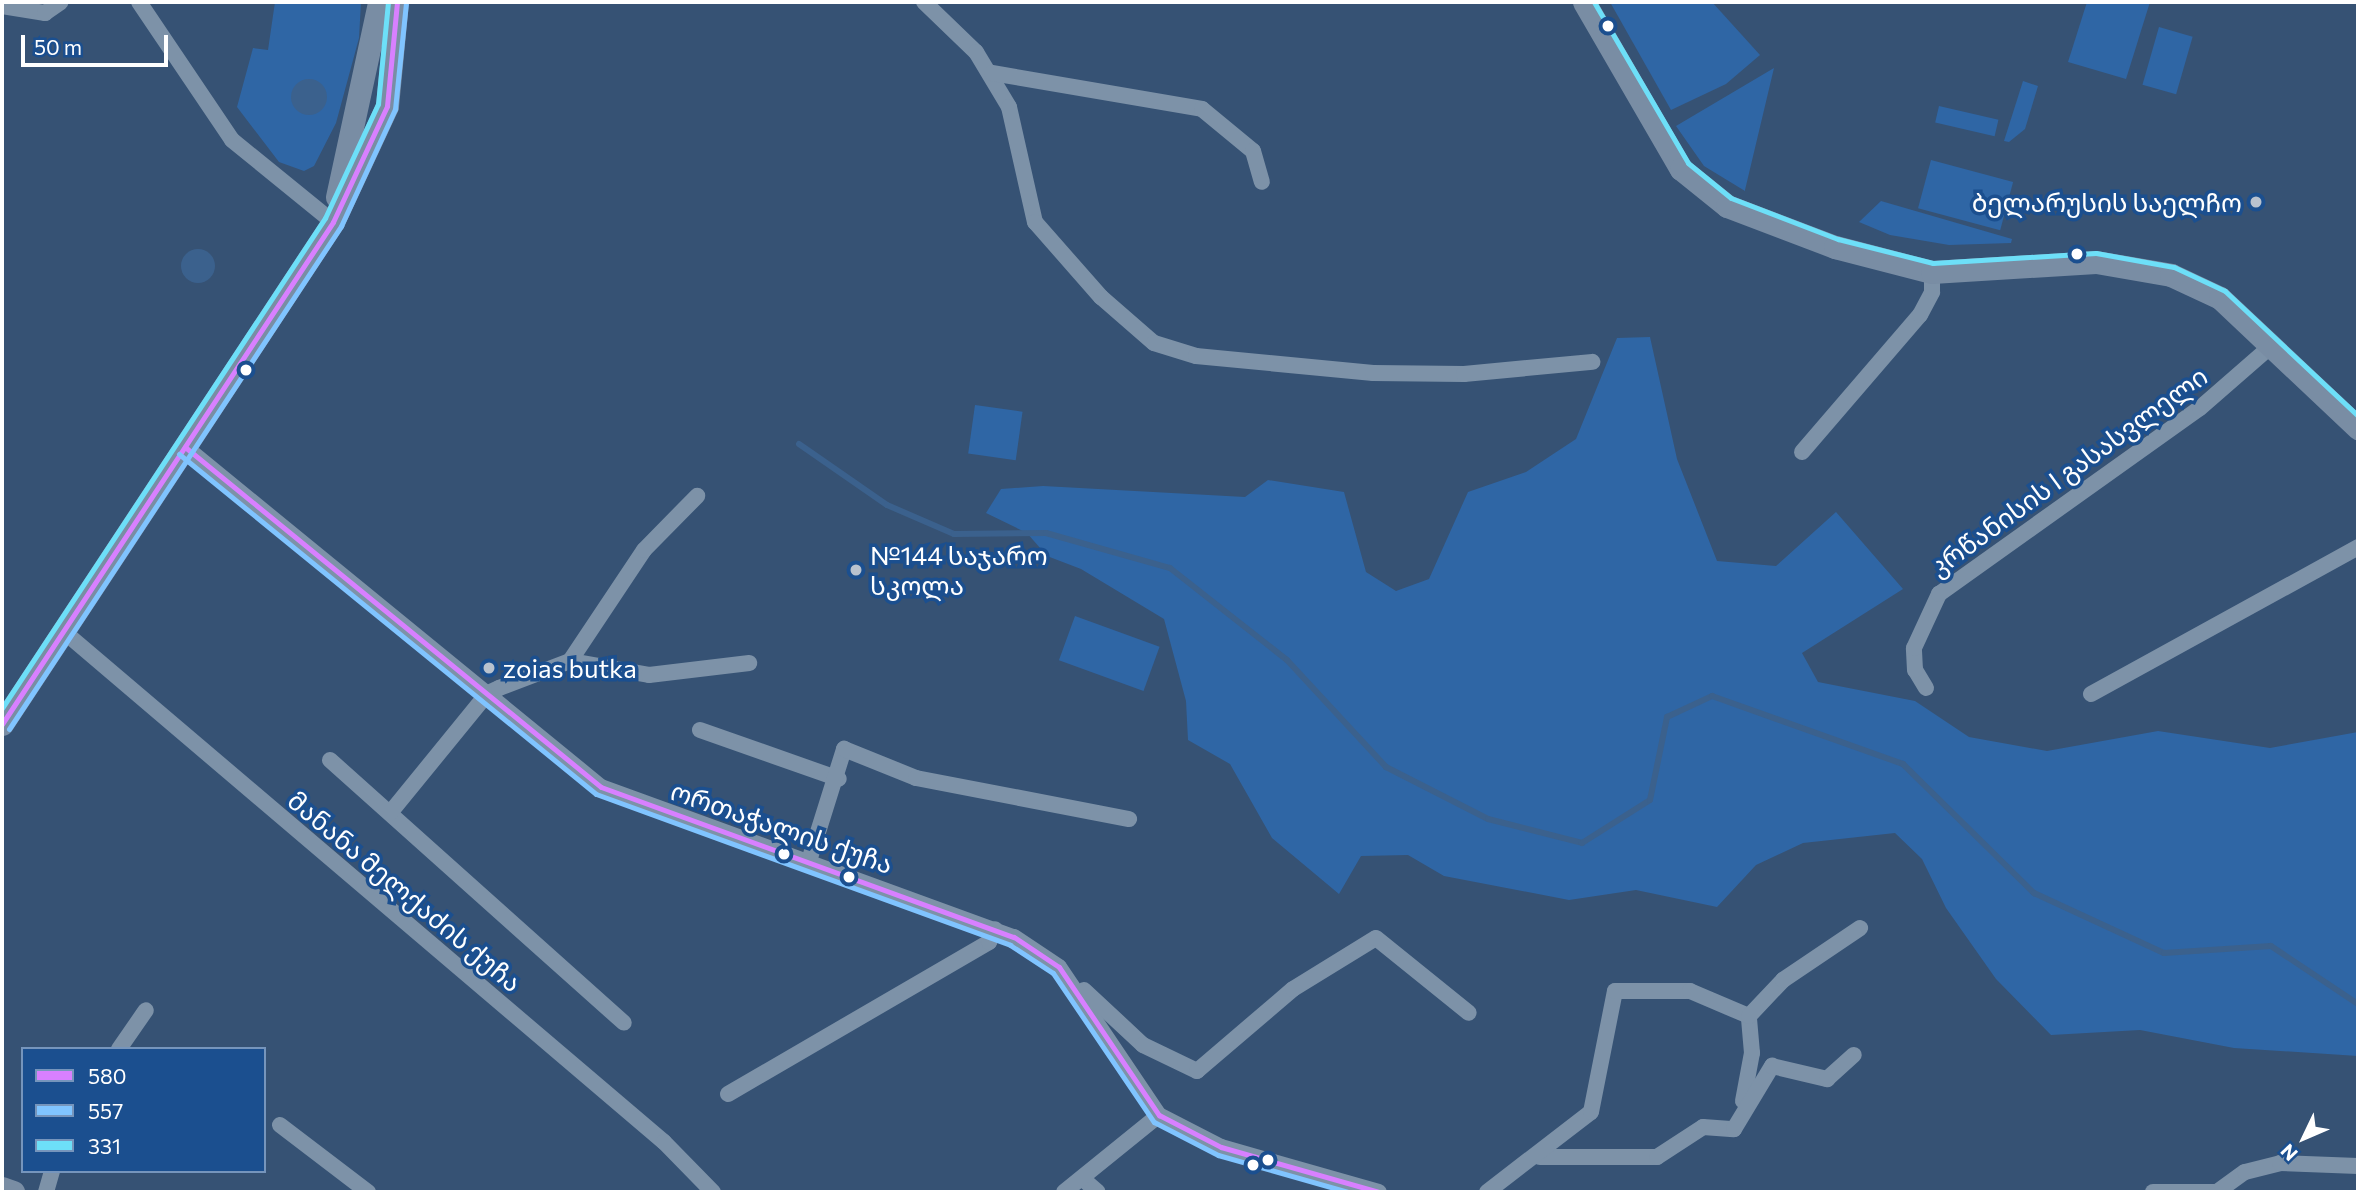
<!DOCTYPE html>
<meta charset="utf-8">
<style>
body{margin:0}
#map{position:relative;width:2360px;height:1194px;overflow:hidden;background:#365274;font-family:Commissioner,"Noto Sans Georgian",sans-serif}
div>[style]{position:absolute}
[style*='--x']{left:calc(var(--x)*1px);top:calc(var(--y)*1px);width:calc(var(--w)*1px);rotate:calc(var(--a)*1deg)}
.green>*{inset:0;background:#2f66a5;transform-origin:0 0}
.water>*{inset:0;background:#3b618d}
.round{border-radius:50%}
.stream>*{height:6px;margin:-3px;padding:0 3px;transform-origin:3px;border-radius:3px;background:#3b618d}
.street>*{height:16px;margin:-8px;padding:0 8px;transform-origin:8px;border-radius:8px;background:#7d92a8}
.secondary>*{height:23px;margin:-11.5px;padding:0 11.5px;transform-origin:11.5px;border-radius:11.5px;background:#798da4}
.bus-1>*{height:5px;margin:-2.5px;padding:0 2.5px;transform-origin:2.5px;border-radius:2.5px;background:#d880ff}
.bus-2>*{height:5px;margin:-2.5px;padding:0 2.5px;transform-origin:2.5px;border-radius:2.5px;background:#80c4ff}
.bus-3>*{height:5px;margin:-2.5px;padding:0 2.5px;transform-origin:2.5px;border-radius:2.5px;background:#6ddff8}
.dots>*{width:19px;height:19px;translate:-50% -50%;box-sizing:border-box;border:4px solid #1b4f8f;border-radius:50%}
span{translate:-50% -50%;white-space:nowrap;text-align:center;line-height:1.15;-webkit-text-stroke:7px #1b4f8f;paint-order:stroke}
.poi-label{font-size:26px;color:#fff}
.right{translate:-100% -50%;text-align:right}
.left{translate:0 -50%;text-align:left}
.street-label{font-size:26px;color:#fff}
.frame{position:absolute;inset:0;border:4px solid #fff;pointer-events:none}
.legend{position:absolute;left:21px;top:1047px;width:245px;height:126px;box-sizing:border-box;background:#1b4f8f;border:2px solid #7695bc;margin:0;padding:9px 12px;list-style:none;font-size:21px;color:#fff}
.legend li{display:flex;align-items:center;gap:14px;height:35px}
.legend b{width:35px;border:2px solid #7695bc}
.north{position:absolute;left:2269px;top:1103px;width:70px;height:70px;-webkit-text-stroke:5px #1b4f8f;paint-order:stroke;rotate:226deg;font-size:19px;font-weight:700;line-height:28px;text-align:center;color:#fff}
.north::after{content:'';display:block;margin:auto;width:24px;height:32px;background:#fff;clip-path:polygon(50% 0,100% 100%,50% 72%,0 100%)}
.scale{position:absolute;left:21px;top:35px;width:147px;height:32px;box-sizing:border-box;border:4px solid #fff;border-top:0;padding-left:9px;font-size:21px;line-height:24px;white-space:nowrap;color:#fff;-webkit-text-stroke:5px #1b4f8f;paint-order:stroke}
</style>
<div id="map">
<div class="green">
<div style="clip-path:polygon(275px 2px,361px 2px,359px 38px,336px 123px,314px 166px,304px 171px,279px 162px,237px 107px,253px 48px,268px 50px)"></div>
<div style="clip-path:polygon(1610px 2px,1712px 2px,1760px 55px,1726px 84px,1671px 110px)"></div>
<div style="clip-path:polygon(2087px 2px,2150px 2px,2126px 79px,2068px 62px)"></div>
<div style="left:2159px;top:27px;width:35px;height:60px;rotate:16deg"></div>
<div style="clip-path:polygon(1774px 68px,1745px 190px,1745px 191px,1704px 166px,1676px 126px)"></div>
<div style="clip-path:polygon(2023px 81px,2038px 86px,2025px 129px,2009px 142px,2004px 141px)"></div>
<div style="left:1939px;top:106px;width:61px;height:17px;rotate:13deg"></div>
<div style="left:1931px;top:160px;width:85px;height:50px;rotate:15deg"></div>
<div style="clip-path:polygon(1881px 201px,2012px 239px,2011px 243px,1949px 245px,1890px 235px,1859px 222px)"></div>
<div style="clip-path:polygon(1650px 337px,1677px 459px,1717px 561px,1776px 566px,1836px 512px,1903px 589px,1802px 653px,1818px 682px,1915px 701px,1969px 737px,2047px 751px,2158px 731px,2270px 748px,2358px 732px,2358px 1056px,2234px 1048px,2140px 1030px,2051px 1035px,1996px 979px,1946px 908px,1922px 859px,1895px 833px,1803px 843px,1756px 865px,1717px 907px,1636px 890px,1569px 900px,1444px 876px,1408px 855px,1361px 856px,1339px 894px,1272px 838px,1230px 764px,1188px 740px,1186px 701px,1164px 619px,1081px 569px,1047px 556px,1027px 533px,986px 513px,1001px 489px,1043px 486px,1245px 497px,1268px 480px,1344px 492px,1366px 572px,1396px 591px,1429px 579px,1468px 492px,1526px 472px,1576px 439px,1617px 338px)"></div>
<div style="left:975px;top:405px;width:48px;height:49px;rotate:8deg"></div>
<div style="left:1075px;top:616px;width:90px;height:47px;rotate:20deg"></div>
</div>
<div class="water">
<div class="round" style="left:291px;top:79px;width:36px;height:36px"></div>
<div class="round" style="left:181px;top:249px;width:34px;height:34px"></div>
</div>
<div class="stream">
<div style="--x:799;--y:444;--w:107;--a:34.7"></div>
<div style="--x:887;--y:505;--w:73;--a:23.4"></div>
<div style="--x:954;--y:534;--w:92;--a:-0.6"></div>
<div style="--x:1046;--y:533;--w:129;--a:15.8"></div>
<div style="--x:1170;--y:568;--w:149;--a:38.2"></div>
<div style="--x:1287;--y:660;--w:146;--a:47.2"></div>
<div style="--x:1386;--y:767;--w:114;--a:27"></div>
<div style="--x:1488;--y:819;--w:97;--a:14.3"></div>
<div style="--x:1582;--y:843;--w:80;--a:-32.3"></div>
<div style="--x:1650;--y:800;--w:85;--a:-78.4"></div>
<div style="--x:1667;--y:717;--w:50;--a:-25"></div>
<div style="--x:1712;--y:696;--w:203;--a:19.6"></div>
<div style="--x:1903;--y:764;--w:184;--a:44.6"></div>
<div style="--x:2034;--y:893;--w:143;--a:24.8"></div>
<div style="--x:2164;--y:953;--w:107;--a:-3.7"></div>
<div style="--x:2271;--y:946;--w:105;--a:33.7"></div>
</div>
<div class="street">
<div style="--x:139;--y:2;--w:166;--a:56"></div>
<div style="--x:232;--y:140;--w:130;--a:39.1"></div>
<div style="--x:924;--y:2;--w:72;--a:43.9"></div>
<div style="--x:976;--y:52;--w:64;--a:59"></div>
<div style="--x:1009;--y:107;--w:118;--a:77.3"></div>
<div style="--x:1035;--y:222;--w:100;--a:48.7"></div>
<div style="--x:1101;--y:297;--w:70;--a:41"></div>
<div style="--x:1154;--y:343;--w:44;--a:17.2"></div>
<div style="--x:1196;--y:356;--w:178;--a:5.5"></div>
<div style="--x:1373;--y:373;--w:91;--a:0.6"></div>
<div style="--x:1464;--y:374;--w:129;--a:-5.4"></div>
<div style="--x:2;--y:6;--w:44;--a:9.2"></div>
<div style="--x:45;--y:13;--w:19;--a:-35"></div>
<div style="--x:992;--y:73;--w:213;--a:9.7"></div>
<div style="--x:1202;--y:109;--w:66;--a:39.5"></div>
<div style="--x:1253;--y:151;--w:32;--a:74"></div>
<div style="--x:185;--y:447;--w:537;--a:39.26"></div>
<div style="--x:601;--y:787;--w:439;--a:20"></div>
<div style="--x:1014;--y:937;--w:54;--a:33.7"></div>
<div style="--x:1059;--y:967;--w:179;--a:56"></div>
<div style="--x:1159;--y:1115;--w:70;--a:27.3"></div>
<div style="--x:1221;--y:1147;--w:164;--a:15.9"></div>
<div style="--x:1802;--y:452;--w:181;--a:-49.3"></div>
<div style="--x:1920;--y:315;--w:26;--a:-62"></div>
<div style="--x:1932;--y:292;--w:20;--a:-90"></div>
<div style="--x:62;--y:630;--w:790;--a:40.38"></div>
<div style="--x:664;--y:1142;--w:70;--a:45.6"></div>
<div style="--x:570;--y:661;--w:133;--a:-56.3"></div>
<div style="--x:644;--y:550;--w:76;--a:-45.5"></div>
<div style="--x:1926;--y:688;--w:21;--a:-121"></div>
<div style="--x:1915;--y:670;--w:22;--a:-93"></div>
<div style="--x:1914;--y:648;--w:60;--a:-65.2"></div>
<div style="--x:1939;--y:594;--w:320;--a:-35.5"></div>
<div style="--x:2200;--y:408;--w:94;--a:-41.1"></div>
<div style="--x:2091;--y:694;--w:305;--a:-28.8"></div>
<div style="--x:700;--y:730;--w:147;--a:19.4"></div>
<div style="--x:330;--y:760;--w:394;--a:41.8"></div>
<div style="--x:390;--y:813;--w:155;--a:-50.8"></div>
<div style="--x:488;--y:693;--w:12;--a:-24"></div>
<div style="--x:499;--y:688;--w:76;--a:-20.8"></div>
<div style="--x:570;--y:661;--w:80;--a:10"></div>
<div style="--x:649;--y:675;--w:101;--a:-6.8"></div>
<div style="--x:808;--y:864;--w:121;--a:-72.6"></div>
<div style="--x:844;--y:749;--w:78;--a:21.9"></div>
<div style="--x:916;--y:778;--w:217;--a:10.9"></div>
<div style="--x:1084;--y:990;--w:81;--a:43"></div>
<div style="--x:1143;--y:1045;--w:60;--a:25.7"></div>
<div style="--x:1197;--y:1071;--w:126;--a:-40.5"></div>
<div style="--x:1293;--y:989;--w:97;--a:-31.6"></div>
<div style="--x:1376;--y:938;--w:119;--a:38.9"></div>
<div style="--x:119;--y:1049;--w:47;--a:-55.3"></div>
<div style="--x:728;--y:1094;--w:302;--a:-30.2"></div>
<div style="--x:989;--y:942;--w:14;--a:-65"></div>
<div style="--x:1743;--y:1101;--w:49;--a:-79.4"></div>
<div style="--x:1752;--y:1053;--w:37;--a:-95"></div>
<div style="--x:280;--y:1125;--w:111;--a:37.3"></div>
<div style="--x:1540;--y:1157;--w:117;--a:0"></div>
<div style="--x:1657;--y:1157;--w:55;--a:-33.1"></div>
<div style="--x:1703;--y:1127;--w:31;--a:4"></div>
<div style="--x:1734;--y:1129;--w:74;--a:-58.9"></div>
<div style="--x:1772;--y:1066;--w:57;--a:13.3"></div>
<div style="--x:1827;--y:1079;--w:36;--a:-42"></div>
<div style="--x:1084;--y:1180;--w:18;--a:41"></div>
<div style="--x:46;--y:1192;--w:22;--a:-74"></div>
<div style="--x:1064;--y:1192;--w:122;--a:-39"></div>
<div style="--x:1487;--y:1192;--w:131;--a:-37.6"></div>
<div style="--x:1591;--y:1112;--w:123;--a:-78.8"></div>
<div style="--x:1615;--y:991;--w:75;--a:0"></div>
<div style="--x:1690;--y:991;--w:64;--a:23"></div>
<div style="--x:1749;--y:1016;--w:50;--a:-46.6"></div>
<div style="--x:1783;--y:980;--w:93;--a:-34"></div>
<div style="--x:2153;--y:1192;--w:66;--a:0"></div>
<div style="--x:2217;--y:1192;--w:34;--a:-36"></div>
<div style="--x:2245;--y:1172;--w:36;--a:-14"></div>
<div style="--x:2280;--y:1163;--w:78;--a:2.2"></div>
</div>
<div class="secondary">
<div style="--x:1584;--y:2;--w:193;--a:59.9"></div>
<div style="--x:1681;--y:169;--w:59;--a:38.8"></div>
<div style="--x:1727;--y:206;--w:116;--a:20.8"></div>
<div style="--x:1835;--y:247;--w:100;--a:14.5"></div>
<div style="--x:1932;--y:272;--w:164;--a:-3.5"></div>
<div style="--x:2096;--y:262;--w:76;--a:9.8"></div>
<div style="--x:2171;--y:275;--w:54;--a:25.1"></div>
<div style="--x:2220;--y:298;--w:190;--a:43.3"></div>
<div style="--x:337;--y:197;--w:199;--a:-77.8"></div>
<div style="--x:2;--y:724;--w:601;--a:-56.6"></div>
<div style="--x:333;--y:222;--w:128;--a:-65"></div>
<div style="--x:387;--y:106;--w:104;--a:-84.5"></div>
<div style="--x:2;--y:1188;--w:12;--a:20"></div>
</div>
<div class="bus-1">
<div style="--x:185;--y:447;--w:537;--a:39.26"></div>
<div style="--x:601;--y:787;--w:439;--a:20"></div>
<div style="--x:1014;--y:937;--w:54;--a:33.7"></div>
<div style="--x:1059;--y:967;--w:179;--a:56"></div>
<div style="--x:1159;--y:1115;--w:70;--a:27.3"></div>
<div style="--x:1221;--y:1147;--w:164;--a:15.9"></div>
<div style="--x:2;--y:724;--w:601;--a:-56.6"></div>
<div style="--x:333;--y:222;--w:128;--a:-65"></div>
<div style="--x:387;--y:106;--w:104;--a:-84.5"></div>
<div style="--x:2153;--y:1192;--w:66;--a:0"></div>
</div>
<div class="bus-2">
<div style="--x:179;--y:454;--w:538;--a:39.19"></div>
<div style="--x:596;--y:794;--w:441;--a:20"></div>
<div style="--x:1010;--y:945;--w:51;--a:33.1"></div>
<div style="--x:1053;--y:973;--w:180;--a:55.9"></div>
<div style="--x:1154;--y:1122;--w:72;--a:27.3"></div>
<div style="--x:1218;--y:1155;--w:135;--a:15.9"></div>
<div style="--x:9;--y:729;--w:603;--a:-56.57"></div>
<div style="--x:341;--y:226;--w:129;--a:-65.2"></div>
<div style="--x:395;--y:109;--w:107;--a:-84.1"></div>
</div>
<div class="bus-3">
<div style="--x:1594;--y:2;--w:186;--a:59.7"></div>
<div style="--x:1688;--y:163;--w:55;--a:39.1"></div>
<div style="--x:1731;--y:198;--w:115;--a:21"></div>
<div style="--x:1838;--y:239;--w:98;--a:14.2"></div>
<div style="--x:1933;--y:263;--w:163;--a:-3.5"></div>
<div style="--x:2096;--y:253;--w:79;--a:10.2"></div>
<div style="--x:2174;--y:267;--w:56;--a:25.2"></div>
<div style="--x:2225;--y:291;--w:183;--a:43.2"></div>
<div style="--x:2;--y:708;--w:587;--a:-56.61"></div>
<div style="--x:325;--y:218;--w:126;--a:-65.1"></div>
<div style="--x:378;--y:104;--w:102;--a:-84.4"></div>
</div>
<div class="dots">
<div style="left:1608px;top:26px;background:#fff"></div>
<div style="left:2256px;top:202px;background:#b9c2ce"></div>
<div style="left:2077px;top:254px;background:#fff"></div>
<div style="left:246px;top:370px;background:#fff"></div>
<div style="left:856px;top:570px;background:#b9c2ce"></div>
<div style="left:489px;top:668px;background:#b9c2ce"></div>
<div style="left:784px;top:854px;background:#fff"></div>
<div style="left:849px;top:877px;background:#fff"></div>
<div style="left:1268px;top:1160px;background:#fff"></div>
<div style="left:1253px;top:1165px;background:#fff"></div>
</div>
<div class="poi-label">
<span class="right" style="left:2242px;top:202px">ბელარუსის საელჩო</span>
<span class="left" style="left:870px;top:570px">№144 საჯარო<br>სკოლა</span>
<span class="left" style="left:503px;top:668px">zoias butka</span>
</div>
<div class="street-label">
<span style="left:2068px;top:471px;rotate:-36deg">კრწანისის I გასასვლელი</span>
<span style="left:782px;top:827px;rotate:19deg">ორთაჭალის ქუჩა</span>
<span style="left:405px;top:891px;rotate:40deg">მანანა მელქაძის ქუჩა</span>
</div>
<div class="frame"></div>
<ul class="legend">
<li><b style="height:9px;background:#d880ff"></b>580</li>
<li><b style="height:9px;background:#80c4ff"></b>557</li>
<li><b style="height:9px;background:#6ddff8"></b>331</li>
</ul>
<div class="north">N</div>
<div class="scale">50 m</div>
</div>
